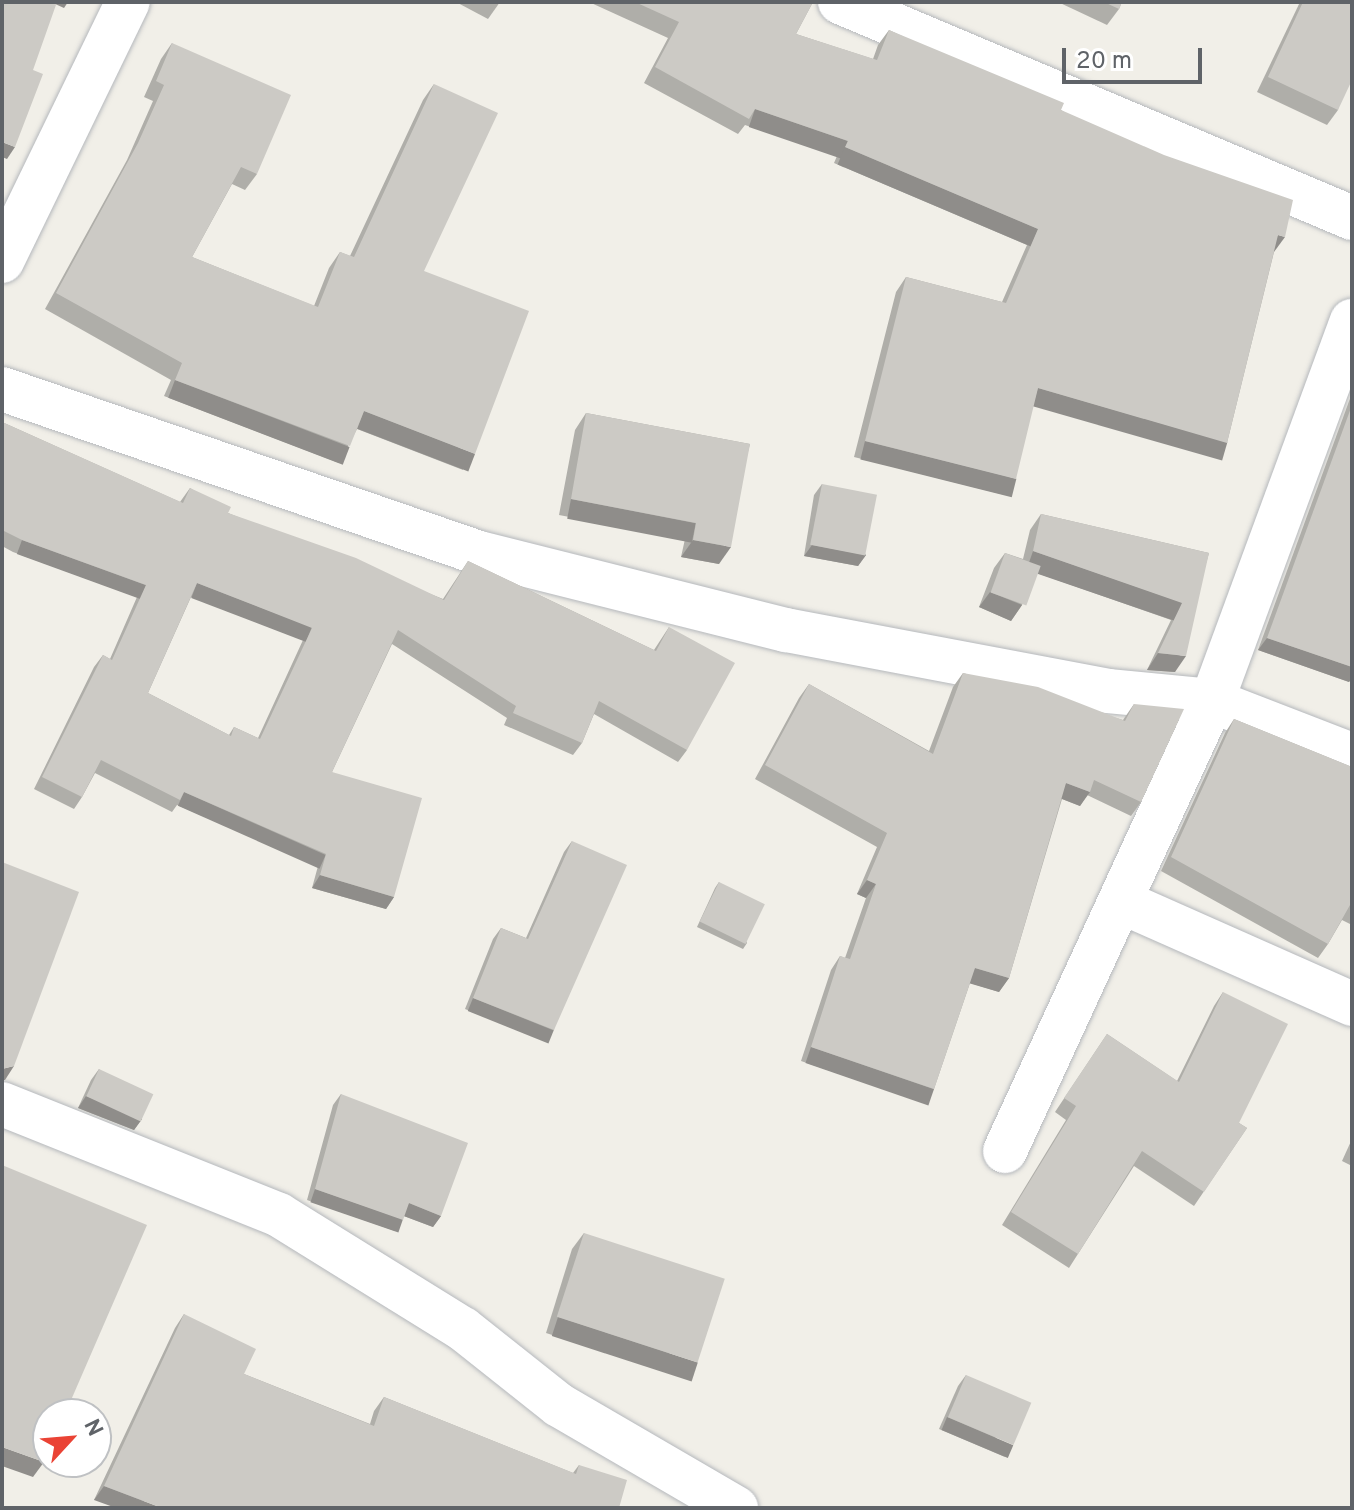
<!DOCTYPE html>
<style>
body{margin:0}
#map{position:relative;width:1354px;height:1510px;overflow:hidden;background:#f1efe8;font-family:Overpass,sans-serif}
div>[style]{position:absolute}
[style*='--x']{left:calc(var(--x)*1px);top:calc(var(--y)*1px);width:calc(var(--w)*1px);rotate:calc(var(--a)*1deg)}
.roads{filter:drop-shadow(0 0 2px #b5b8bc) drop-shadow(0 0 2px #b5b8bc)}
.minor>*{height:44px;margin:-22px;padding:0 22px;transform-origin:22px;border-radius:22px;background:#fff}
.wall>*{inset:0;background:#afaea9}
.shaded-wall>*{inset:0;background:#8f8d8a;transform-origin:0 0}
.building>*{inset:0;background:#cccac5;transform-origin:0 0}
span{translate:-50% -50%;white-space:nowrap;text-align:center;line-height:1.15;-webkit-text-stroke:6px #fff;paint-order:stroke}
.frame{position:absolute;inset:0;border:4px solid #5f6368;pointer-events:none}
.north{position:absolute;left:32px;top:1398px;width:80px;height:80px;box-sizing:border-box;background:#fff;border:2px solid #bfc1c3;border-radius:50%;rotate:64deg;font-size:22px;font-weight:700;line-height:32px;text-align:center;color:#5f6368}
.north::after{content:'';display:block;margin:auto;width:28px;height:36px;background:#ea4335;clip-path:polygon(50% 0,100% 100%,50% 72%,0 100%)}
.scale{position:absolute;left:1062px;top:48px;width:140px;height:36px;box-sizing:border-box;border:4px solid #5f6368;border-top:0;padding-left:10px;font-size:24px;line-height:28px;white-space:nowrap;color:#5f6368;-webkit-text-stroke:6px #fff;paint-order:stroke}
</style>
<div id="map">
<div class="roads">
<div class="minor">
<div style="--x:840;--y:2;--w:556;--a:22.87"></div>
<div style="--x:2;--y:261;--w:288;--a:-64.1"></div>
<div style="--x:2;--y:389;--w:504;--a:18.97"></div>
<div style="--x:479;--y:553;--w:317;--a:14.1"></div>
<div style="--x:786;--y:630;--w:328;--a:10.7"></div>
<div style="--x:1108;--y:691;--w:104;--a:5.5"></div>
<div style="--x:1212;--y:701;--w:150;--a:21.1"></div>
<div style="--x:1122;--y:902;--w:252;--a:23.9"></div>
<div style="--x:2;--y:1104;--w:298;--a:21.8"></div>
<div style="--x:279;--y:1215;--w:216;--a:31.8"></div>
<div style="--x:463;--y:1329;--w:122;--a:38.4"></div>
<div style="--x:559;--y:1405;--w:205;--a:30.2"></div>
<div style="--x:1005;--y:1151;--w:495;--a:-65.3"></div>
<div style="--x:1212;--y:701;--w:405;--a:-69.8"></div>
</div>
</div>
<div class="wall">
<div style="clip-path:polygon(456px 2px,500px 2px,488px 19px)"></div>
<div style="clip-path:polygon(589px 2px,813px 2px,796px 34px,873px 59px,878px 45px,889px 30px,1061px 110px,1274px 252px,1227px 443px,1216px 458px,1033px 405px,1005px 495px,854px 457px,896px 292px,906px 277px,1002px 302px,1027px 245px,834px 163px,837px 156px,745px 125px,738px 134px,644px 83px,668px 38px)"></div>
<div style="clip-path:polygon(1058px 2px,1122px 2px,1119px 9px,1107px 25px)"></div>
<div style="clip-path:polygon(1300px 2px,1352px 2px,1338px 110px,1327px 125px,1257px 92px)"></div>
<div style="clip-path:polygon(172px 43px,257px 174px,245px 190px,232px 184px,192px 257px,314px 306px,329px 268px,340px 252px,350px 256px,423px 100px,434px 84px,424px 271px,463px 470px,357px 429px,339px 463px,164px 396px,171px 380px,45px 309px,127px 160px,153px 101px,144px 97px,161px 59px)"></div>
<div style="clip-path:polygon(1352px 393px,1352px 678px,1349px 682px,1258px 650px)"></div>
<div style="clip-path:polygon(586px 413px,750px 444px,719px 564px,681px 557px,685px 539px,559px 515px,575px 430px)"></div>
<div style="clip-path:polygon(evenodd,2px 422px,180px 502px,190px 488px,228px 513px,443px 599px,468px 561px,654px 650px,669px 627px,687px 750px,678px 762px,594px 714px,582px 743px,573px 755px,504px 725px,507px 718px,392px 644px,332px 772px,394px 897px,386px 909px,312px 888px,318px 866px,177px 805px,172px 812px,95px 773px,82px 797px,74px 809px,34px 789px,94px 667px,103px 655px,110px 659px,137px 597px,13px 552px,2px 546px,2px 422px,191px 597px,303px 640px,258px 738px,234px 727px,229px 735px,148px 693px,191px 597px)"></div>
<div style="clip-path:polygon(822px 484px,866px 555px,858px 566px,804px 556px,814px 495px)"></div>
<div style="clip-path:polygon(1041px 514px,1209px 553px,1175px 672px,1147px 670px,1171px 620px,1037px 573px,1022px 605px,1011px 621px,979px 607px,994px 568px,1005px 553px,1023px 559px,1030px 530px)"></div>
<div style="clip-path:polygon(963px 673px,1123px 720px,1134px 704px,1141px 802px,1131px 816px,1087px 795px,1080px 806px,1062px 799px,1009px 978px,999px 992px,970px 983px,934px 1089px,925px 1103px,801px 1061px,831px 970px,840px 956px,845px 958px,866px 898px,857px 894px,877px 847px,755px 779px,799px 698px,809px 684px,929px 751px,953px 687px)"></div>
<div style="clip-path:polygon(1234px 719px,1352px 767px,1352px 925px,1342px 920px,1328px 944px,1318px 958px,1161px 871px,1225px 733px)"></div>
<div style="clip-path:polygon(572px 841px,554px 1030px,546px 1041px,465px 1009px,493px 939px,501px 928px,526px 938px,564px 852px)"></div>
<div style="clip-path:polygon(719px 882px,747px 943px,743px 949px,697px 927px,715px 888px)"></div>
<div style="clip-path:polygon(1223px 992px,1239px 1123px,1247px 1128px,1194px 1206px,1134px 1166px,1069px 1268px,1002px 1225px,1066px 1120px,1055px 1112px,1107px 1034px,1177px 1081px,1214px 1006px)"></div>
<div style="clip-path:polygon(99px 1069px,142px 1119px,134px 1130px,78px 1108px,91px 1080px)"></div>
<div style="clip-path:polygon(341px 1094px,441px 1216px,433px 1227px,404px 1216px,395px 1231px,307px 1200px,333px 1105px)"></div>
<div style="clip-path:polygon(1352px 1139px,1352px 1166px,1342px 1161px)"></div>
<div style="clip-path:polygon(584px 1233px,687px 1378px,546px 1333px,572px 1249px)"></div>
<div style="clip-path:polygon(184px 1314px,244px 1374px,370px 1424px,374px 1411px,384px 1397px,573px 1473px,579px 1465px,619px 1508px,94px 1500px,175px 1328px)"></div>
<div style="clip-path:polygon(966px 1375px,1005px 1457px,939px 1429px,958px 1386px)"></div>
</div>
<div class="shaded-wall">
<div style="clip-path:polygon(54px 2px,68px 2px,64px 8px,53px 3px)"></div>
<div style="left:755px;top:109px;width:98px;height:19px;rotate:19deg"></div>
<div style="clip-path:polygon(2px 142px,15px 147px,7px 159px,2px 157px)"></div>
<div style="left:845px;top:147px;width:210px;height:19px;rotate:23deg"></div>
<div style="clip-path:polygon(1278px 235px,1285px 237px,1274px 252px,1267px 250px)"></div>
<div style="left:175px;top:380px;width:187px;height:19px;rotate:21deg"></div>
<div style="left:1038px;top:388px;width:197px;height:19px;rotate:16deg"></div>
<div style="left:364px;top:411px;width:119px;height:19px;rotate:21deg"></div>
<div style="left:865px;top:441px;width:156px;height:19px;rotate:14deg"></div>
<div style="left:571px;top:499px;width:127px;height:20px;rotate:11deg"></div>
<div style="left:22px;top:540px;width:132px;height:15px;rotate:20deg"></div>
<div style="clip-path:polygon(693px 540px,731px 547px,719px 564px,681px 557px)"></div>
<div style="clip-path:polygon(812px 545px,866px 555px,858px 566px,804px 556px)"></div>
<div style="left:1033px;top:551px;width:158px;height:20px;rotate:19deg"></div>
<div style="left:197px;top:583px;width:123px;height:16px;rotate:21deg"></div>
<div style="clip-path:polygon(990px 592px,1022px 605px,1011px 621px,979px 607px)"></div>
<div style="clip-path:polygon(1267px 638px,1352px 667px,1352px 678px,1349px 682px,1258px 650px)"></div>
<div style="clip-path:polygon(1158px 653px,1186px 656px,1175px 672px,1147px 670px)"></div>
<div style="clip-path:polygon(1066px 783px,1090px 792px,1080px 806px,1057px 797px)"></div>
<div style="left:184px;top:792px;width:155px;height:15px;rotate:24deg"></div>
<div style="clip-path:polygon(320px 875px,394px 897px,386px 909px,312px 888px)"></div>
<div style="clip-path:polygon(867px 880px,876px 884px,866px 898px,857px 894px)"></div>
<div style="clip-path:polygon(975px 968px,1009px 978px,999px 992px,965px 982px)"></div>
<div style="left:473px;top:998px;width:87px;height:14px;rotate:22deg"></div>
<div style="left:811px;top:1047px;width:130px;height:17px;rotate:19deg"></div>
<div style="clip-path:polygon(14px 1066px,5px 1080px,2px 1080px,2px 1069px)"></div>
<div style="clip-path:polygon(86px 1096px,142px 1119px,134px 1130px,78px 1108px)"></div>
<div style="left:315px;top:1189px;width:93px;height:14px;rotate:19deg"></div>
<div style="clip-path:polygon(409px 1203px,441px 1216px,433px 1227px,401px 1215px)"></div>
<div style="left:558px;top:1317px;width:147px;height:20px;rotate:18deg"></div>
<div style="left:947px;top:1417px;width:72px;height:14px;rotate:23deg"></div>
<div style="clip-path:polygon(2px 1447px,44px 1462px,33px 1477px,2px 1466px)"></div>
<div style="clip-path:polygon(104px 1486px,162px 1508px,116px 1508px,94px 1500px)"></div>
</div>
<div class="building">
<div style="clip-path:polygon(2px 2px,57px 2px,33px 70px,43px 74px,15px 147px,2px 142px)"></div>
<div style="clip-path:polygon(635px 2px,813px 2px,796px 34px,877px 60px,889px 30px,1064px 103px,1061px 110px,1164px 155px,1293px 200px,1285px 237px,1278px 235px,1227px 443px,1038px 388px,1016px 479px,865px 441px,906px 277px,1006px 303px,1038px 229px,845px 147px,848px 141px,755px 109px,749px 119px,655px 67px,679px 22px)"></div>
<div style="clip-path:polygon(1104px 2px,1122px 2px,1119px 9px)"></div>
<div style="clip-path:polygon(1303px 2px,1352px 2px,1352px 80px,1338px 110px,1268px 77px)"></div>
<div style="clip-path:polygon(172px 43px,291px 95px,257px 174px,241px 167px,192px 257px,318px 307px,340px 252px,354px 257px,434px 84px,498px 113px,424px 271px,529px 311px,475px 454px,364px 411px,350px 446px,175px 380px,182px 363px,56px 293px,138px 143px,164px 85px,156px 81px)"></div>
<div style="clip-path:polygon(1352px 405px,1352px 667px,1267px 638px)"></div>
<div style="clip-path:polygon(586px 413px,750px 444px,731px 547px,693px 540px,696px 523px,571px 499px)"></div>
<div style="clip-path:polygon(evenodd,2px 422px,183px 503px,190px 488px,231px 507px,228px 513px,356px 558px,444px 600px,468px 561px,656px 651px,669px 627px,735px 663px,687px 750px,599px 701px,582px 743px,513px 713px,516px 706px,398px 630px,332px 772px,422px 798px,394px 897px,320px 875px,326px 854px,184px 792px,180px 800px,101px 760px,82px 797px,42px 777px,103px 655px,112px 660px,146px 585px,22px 540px,2px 530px,2px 422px,197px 583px,312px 628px,260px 739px,234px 727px,231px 736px,148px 693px,197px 583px)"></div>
<div style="left:822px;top:484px;width:56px;height:62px;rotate:11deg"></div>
<div style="clip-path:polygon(1041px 514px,1209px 553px,1186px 656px,1158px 653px,1182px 603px,1033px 551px)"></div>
<div style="left:1005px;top:553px;width:38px;height:42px;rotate:20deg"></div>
<div style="clip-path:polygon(963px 673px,1038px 687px,1125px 721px,1134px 704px,1184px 709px,1141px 802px,1094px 780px,1090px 792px,1066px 783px,1009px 978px,975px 968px,934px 1089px,811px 1047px,840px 956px,850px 959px,876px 884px,867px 880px,887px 833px,765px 765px,809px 684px,933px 754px)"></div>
<div style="clip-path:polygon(1234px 719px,1352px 767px,1352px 906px,1350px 905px,1328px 944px,1171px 857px)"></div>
<div style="clip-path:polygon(572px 841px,627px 865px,554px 1030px,473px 998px,501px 928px,528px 939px)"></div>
<div style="clip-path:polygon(2px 862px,79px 892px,14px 1066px,2px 1069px)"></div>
<div style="left:719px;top:882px;width:51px;height:44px;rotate:26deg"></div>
<div style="clip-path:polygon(1223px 992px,1288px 1024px,1239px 1123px,1247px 1128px,1204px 1192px,1142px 1151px,1078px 1254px,1011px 1212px,1076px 1106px,1064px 1098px,1107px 1034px,1179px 1082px)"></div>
<div style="left:99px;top:1069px;width:60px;height:30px;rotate:25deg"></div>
<div style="clip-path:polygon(341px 1094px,468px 1143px,441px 1216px,409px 1203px,403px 1220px,315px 1189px)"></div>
<div style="clip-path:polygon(2px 1165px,147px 1225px,65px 1414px,48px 1414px,48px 1452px,44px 1462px,2px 1447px)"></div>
<div style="left:584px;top:1233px;width:148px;height:88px;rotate:18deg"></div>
<div style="clip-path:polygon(184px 1314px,256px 1349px,244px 1374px,374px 1426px,384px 1397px,576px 1474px,579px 1465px,627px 1480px,619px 1508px,162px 1508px,104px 1486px)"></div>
<div style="left:966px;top:1375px;width:71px;height:46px;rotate:23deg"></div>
</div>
<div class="frame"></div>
<div class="north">N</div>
<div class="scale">20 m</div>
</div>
